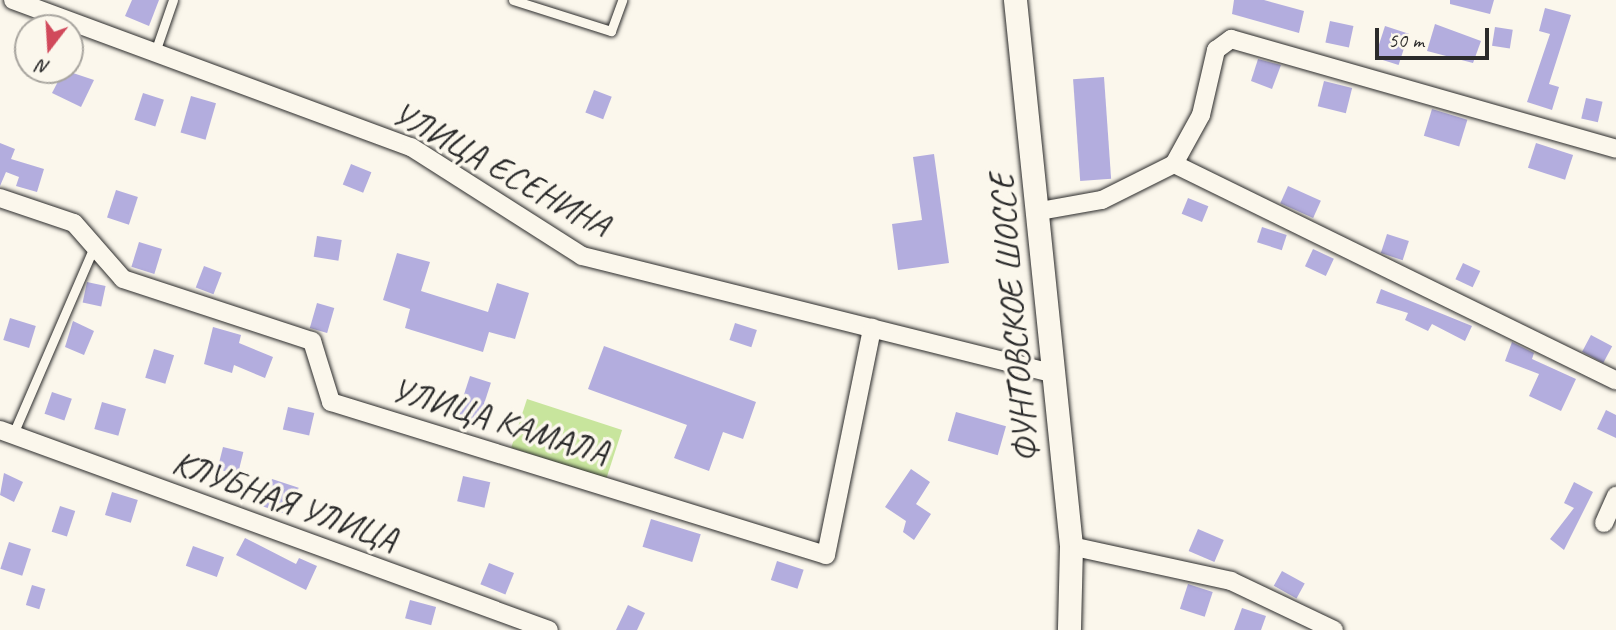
<!DOCTYPE html>
<meta charset="utf-8">
<style>
body{margin:0}
#map{position:relative;width:1616px;height:630px;overflow:hidden;background:#fbf7ec;font-family:Caveat,sans-serif}
div>[style]{position:absolute}
[style*='--x']{left:calc(var(--x)*1px);top:calc(var(--y)*1px);width:calc(var(--w)*1px);rotate:calc(var(--a)*1deg)}
.green>*{inset:0;background:#c8e59d;transform-origin:0 0}
.building>*{inset:0;background:#b3adde;transform-origin:0 0}
.roads{filter:drop-shadow(0 0 2px #2b2b2b) drop-shadow(0 0 2px #2b2b2b)}
.service>*{height:9px;margin:-4.5px;padding:0 4.5px;transform-origin:4.5px;border-radius:4.5px;background:#fbf7ec}
.minor>*{height:18px;margin:-9px;padding:0 9px;transform-origin:9px;border-radius:9px;background:#fbf7ec}
.tertiary>*{height:23px;margin:-11.5px;padding:0 11.5px;transform-origin:11.5px;border-radius:11.5px;background:#fbf7ec}
span{translate:-50% -50%;white-space:nowrap;text-align:center;line-height:1.15;-webkit-text-stroke:7px #fbf7ec;paint-order:stroke}
.street-label{font-size:35px;color:#2b2b2b}
.north{position:absolute;left:14px;top:14px;width:70px;height:70px;box-sizing:border-box;background:#fbf7ec;border:2px solid #a8a59f;border-radius:50%;rotate:197deg;font-size:19px;font-weight:700;line-height:28px;text-align:center;color:#2b2b2b}
.north::after{content:'';display:block;margin:auto;width:24px;height:32px;background:#d1495b;clip-path:polygon(50% 0,100% 100%,50% 72%,0 100%)}
.scale{position:absolute;left:1375px;top:28px;width:114px;height:32px;box-sizing:border-box;border:4px solid #2b2b2b;border-top:0;padding-left:9px;font-size:21px;line-height:24px;white-space:nowrap;color:#2b2b2b;-webkit-text-stroke:5px #fbf7ec;paint-order:stroke}
</style>
<div id="map">
<div class="green">
<div style="left:527px;top:399px;width:100px;height:51px;rotate:18deg"></div>
</div>
<div class="building">
<div style="clip-path:polygon(132px 0,159px 0,149px 26px,125px 16px)"></div>
<div style="clip-path:polygon(1234px 0,1264px 0,1304px 11px,1299px 33px,1232px 14px)"></div>
<div style="clip-path:polygon(1450px 0,1494px 0,1490px 14px,1450px 4px)"></div>
<div style="clip-path:polygon(1545px 8px,1571px 15px,1549px 84px,1559px 87px,1552px 110px,1527px 102px,1550px 34px,1539px 31px)"></div>
<div style="left:1330px;top:21px;width:24px;height:22px;rotate:12deg"></div>
<div style="clip-path:polygon(1435px 24px,1481px 41px,1473px 63px,1427px 51px)"></div>
<div style="left:1385px;top:26px;width:25px;height:33px;rotate:18deg"></div>
<div style="left:1495px;top:27px;width:18px;height:19px;rotate:9deg"></div>
<div style="clip-path:polygon(1258px 59px,1281px 65px,1272px 89px,1251px 81px)"></div>
<div style="clip-path:polygon(64px 70px,94px 80px,81px 107px,52px 93px)"></div>
<div style="left:1104px;top:77px;width:102px;height:31px;rotate:86deg"></div>
<div style="left:1324px;top:81px;width:29px;height:26px;rotate:14deg"></div>
<div style="left:594px;top:90px;width:19px;height:24px;rotate:21deg"></div>
<div style="left:143px;top:93px;width:22px;height:28px;rotate:18deg"></div>
<div style="left:191px;top:96px;width:26px;height:38px;rotate:16deg"></div>
<div style="left:1586px;top:98px;width:17px;height:21px;rotate:13deg"></div>
<div style="left:1432px;top:109px;width:37px;height:28px;rotate:17deg"></div>
<div style="clip-path:polygon(0 143px,15px 149px,11px 159px,44px 169px,37px 192px,16px 186px,19px 177px,6px 172px,0 186px)"></div>
<div style="left:1536px;top:143px;width:39px;height:26px;rotate:18deg"></div>
<div style="clip-path:polygon(934px 154px,949px 263px,898px 270px,892px 224px,922px 220px,913px 157px)"></div>
<div style="left:351px;top:164px;width:22px;height:22px;rotate:22deg"></div>
<div style="left:1288px;top:186px;width:36px;height:19px;rotate:24deg"></div>
<div style="left:116px;top:190px;width:23px;height:29px;rotate:18deg"></div>
<div style="left:1188px;top:198px;width:22px;height:17px;rotate:22deg"></div>
<div style="left:1262px;top:227px;width:26px;height:16px;rotate:18deg"></div>
<div style="left:1387px;top:234px;width:23px;height:20px;rotate:18deg"></div>
<div style="left:317px;top:236px;width:25px;height:21px;rotate:9deg"></div>
<div style="left:139px;top:242px;width:24px;height:26px;rotate:17deg"></div>
<div style="left:1313px;top:249px;width:23px;height:19px;rotate:25deg"></div>
<div style="clip-path:polygon(397px 253px,430px 262px,421px 291px,488px 312px,497px 283px,529px 293px,515px 339px,489px 332px,483px 352px,405px 328px,410px 309px,383px 300px)"></div>
<div style="left:1463px;top:263px;width:19px;height:18px;rotate:25deg"></div>
<div style="left:204px;top:266px;width:19px;height:23px;rotate:21deg"></div>
<div style="left:87px;top:282px;width:19px;height:21px;rotate:12deg"></div>
<div style="clip-path:polygon(1381px 289px,1472px 326px,1465px 341px,1432px 324px,1428px 331px,1405px 320px,1408px 313px,1376px 303px)"></div>
<div style="left:317px;top:303px;width:18px;height:26px;rotate:16deg"></div>
<div style="left:10px;top:318px;width:27px;height:23px;rotate:17deg"></div>
<div style="clip-path:polygon(73px 321px,94px 331px,84px 355px,65px 347px)"></div>
<div style="left:735px;top:323px;width:23px;height:18px;rotate:18deg"></div>
<div style="clip-path:polygon(213px 327px,241px 335px,239px 343px,273px 357px,265px 378px,234px 365px,232px 373px,204px 364px)"></div>
<div style="left:1591px;top:335px;width:24px;height:19px;rotate:28deg"></div>
<div style="clip-path:polygon(1512px 342px,1534px 353px,1532px 359px,1576px 379px,1561px 411px,1529px 396px,1539px 374px,1505px 361px)"></div>
<div style="clip-path:polygon(604px 346px,756px 402px,743px 439px,723px 432px,709px 471px,674px 458px,687px 425px,588px 389px)"></div>
<div style="left:154px;top:349px;width:21px;height:30px;rotate:17deg"></div>
<div style="left:470px;top:376px;width:22px;height:46px;rotate:18deg"></div>
<div style="left:52px;top:392px;width:21px;height:23px;rotate:19deg"></div>
<div style="left:102px;top:402px;width:25px;height:28px;rotate:16deg"></div>
<div style="left:288px;top:407px;width:27px;height:23px;rotate:13deg"></div>
<div style="clip-path:polygon(1606px 410px,1616px 415px,1616px 438px,1597px 429px)"></div>
<div style="left:956px;top:412px;width:52px;height:30px;rotate:16deg"></div>
<div style="left:223px;top:447px;width:21px;height:23px;rotate:14deg"></div>
<div style="clip-path:polygon(911px 469px,930px 482px,916px 504px,931px 514px,914px 540px,903px 532px,906px 521px,885px 507px)"></div>
<div style="clip-path:polygon(4px 473px,23px 482px,14px 502px,0 495px)"></div>
<div style="left:463px;top:476px;width:28px;height:26px;rotate:13deg"></div>
<div style="left:272px;top:479px;width:28px;height:29px;rotate:18deg"></div>
<div style="clip-path:polygon(1574px 482px,1593px 492px,1564px 550px,1550px 539px,1574px 508px,1564px 503px)"></div>
<div style="left:112px;top:492px;width:27px;height:24px;rotate:17deg"></div>
<div style="left:60px;top:506px;width:16px;height:27px;rotate:18deg"></div>
<div style="left:651px;top:519px;width:52px;height:29px;rotate:17deg"></div>
<div style="left:1198px;top:529px;width:28px;height:24px;rotate:23deg"></div>
<div style="clip-path:polygon(245px 538px,296px 564px,299px 558px,317px 566px,306px 590px,236px 555px)"></div>
<div style="left:9px;top:542px;width:23px;height:28px;rotate:18deg"></div>
<div style="left:193px;top:546px;width:33px;height:21px;rotate:20deg"></div>
<div style="left:777px;top:561px;width:28px;height:20px;rotate:18deg"></div>
<div style="left:489px;top:563px;width:27px;height:23px;rotate:22deg"></div>
<div style="left:1282px;top:571px;width:26px;height:17px;rotate:29deg"></div>
<div style="left:1188px;top:584px;width:26px;height:26px;rotate:18deg"></div>
<div style="left:32px;top:585px;width:14px;height:21px;rotate:17deg"></div>
<div style="left:410px;top:600px;width:27px;height:19px;rotate:15deg"></div>
<div style="clip-path:polygon(628px 605px,645px 613px,637px 630px,616px 630px)"></div>
<div style="clip-path:polygon(1242px 608px,1266px 616px,1261px 630px,1234px 630px)"></div>
</div>
<div class="roads">
<div class="service">
<div style="--x:513;--y:0;--w:103;--a:17.6"></div>
<div style="--x:611;--y:31;--w:33;--a:-70"></div>
<div style="--x:155;--y:52;--w:55;--a:-70.9"></div>
<div style="--x:13;--y:434;--w:204;--a:-66.6"></div>
</div>
<div class="minor">
<div style="--x:13;--y:0;--w:424;--a:20.3"></div>
<div style="--x:411;--y:147;--w:203;--a:32.5"></div>
<div style="--x:582;--y:256;--w:485;--a:14"></div>
<div style="--x:1174;--y:164;--w:56;--a:-61.1"></div>
<div style="--x:1201;--y:115;--w:67;--a:-77"></div>
<div style="--x:1216;--y:50;--w:19;--a:-36"></div>
<div style="--x:1231;--y:39;--w:400;--a:15.9"></div>
<div style="--x:0;--y:198;--w:78;--a:18.7"></div>
<div style="--x:74;--y:223;--w:74;--a:48.8"></div>
<div style="--x:123;--y:279;--w:199;--a:18.2"></div>
<div style="--x:312;--y:341;--w:64;--a:72.7"></div>
<div style="--x:331;--y:402;--w:518;--a:17.18"></div>
<div style="--x:826;--y:555;--w:232;--a:-78.5"></div>
<div style="--x:1040;--y:211;--w:63;--a:-10.1"></div>
<div style="--x:1102;--y:200;--w:80;--a:-26.6"></div>
<div style="--x:1174;--y:164;--w:492;--a:26.1"></div>
<div style="--x:0;--y:430;--w:584;--a:20.02"></div>
<div style="--x:1604;--y:523;--w:30;--a:-66"></div>
<div style="--x:1071;--y:546;--w:164;--a:12.3"></div>
<div style="--x:1231;--y:581;--w:114;--a:25.4"></div>
</div>
<div class="tertiary">
<div style="--x:1015;--y:0;--w:549;--a:84.14"></div>
<div style="--x:1071;--y:546;--w:84;--a:91.4"></div>
</div>
</div>
<div class="street-label">
<span style="left:501px;top:169px;rotate:29deg">УЛИЦА ЕСЕНИНА</span>
<span style="left:1014px;top:318px;rotate:-95deg">ФУНТОВСКОЕ ШОССЕ</span>
<span style="left:500px;top:421px;rotate:17deg">УЛИЦА КАМАЛА</span>
<span style="left:285px;top:501px;rotate:20deg">КЛУБНАЯ УЛИЦА</span>
</div>
<div class="north">N</div>
<div class="scale">50 m</div>
</div>
